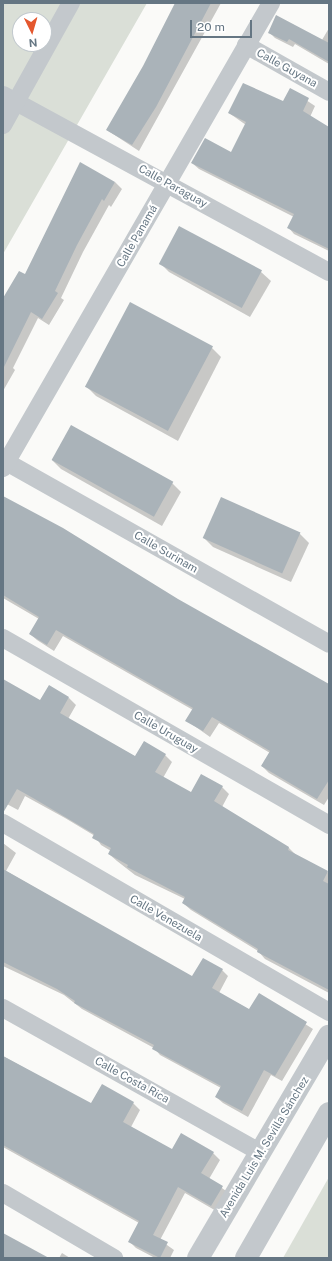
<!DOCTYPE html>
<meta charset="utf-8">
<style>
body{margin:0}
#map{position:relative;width:332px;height:1261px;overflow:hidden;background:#fafaf8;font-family:"Public Sans",sans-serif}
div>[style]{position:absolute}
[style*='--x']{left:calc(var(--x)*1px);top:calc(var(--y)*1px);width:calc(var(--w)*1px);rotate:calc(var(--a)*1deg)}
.green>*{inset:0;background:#dadfd7}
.shadow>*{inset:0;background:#0003}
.building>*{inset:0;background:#aab3b9;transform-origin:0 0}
.minor>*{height:18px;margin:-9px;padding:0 9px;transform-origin:9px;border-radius:9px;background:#c3c8cc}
.tertiary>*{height:22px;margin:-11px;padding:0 11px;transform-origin:11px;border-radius:11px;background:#c3c8cc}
span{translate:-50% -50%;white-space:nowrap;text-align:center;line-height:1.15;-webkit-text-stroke:4px #fff;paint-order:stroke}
.street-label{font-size:11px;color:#657683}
.frame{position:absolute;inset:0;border:4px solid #657683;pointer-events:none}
.north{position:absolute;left:12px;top:12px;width:40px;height:40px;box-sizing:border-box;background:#fff;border:1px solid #c1c8cd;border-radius:50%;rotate:175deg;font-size:11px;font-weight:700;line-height:16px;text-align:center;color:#657683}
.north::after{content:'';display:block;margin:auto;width:14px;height:18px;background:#e4572e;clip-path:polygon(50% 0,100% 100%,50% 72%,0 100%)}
.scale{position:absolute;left:190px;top:20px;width:62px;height:18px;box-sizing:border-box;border:2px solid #657683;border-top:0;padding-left:5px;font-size:12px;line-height:14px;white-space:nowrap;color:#657683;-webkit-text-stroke:3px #fff;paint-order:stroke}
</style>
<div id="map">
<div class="green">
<div style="clip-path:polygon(evenodd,3px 3px,147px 3px,3px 254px,3px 3px,20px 20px,44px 20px,44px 44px,20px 44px,20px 20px)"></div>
<div style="clip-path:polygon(329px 1177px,329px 1258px,283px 1258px)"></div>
</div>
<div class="shadow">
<div style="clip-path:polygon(176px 3px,221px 3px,139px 151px,107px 130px,144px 67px)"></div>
<div style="clip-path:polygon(329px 28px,329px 64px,295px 44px,293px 47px,275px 38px,269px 32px,322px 40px)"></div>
<div style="clip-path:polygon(291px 90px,315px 106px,310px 117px,329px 128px,329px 251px,294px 234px,288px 227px,294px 217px,199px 169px,192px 163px,231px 154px,246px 125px,229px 113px,284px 103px)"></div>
<div style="clip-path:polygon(115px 182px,122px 189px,111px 207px,109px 205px,83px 252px,61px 298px,64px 300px,49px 325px,38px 318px,13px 368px,15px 370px,3px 391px,3px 304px,26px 275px)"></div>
<div style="clip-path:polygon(160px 263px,261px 272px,271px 281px,250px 317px,169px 272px)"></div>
<div style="clip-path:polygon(212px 348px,221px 357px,178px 441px,96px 396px,87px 387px)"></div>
<div style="clip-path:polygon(52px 460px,172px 483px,181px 492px,162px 526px,61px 469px)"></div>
<div style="clip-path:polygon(221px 499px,300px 534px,309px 543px,291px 582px,213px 547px,204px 538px)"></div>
<div style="clip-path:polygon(3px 502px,329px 686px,329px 797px,324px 805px,269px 773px,262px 766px,270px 753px,219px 723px,210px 737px,186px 720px,193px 710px,63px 636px,54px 651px,37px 640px,30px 634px,39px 619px,3px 598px)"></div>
<div style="clip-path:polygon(3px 680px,40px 701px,69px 698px,76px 705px,68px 719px,136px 757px,165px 755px,172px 762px,163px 778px,191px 794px,222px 787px,229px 794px,222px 807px,289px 848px,296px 855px,329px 873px,329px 993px,265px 959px,258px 951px,191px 910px,183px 903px,185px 899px,135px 875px,117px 861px,109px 854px,111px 851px,101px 845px,95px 836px,65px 818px,25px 796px,18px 810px,3px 802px)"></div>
<div style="clip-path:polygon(3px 843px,16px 853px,6px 871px,192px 978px,222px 970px,228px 976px,219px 993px,250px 1010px,259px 995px,313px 1029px,282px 1081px,271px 1075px,248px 1117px,223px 1103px,216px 1097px,221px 1088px,160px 1055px,154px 1048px,82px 1009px,64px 995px,3px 966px)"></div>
<div style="clip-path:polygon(3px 1056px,91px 1105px,133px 1103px,140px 1110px,131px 1127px,172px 1150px,213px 1153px,220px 1160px,209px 1179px,229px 1193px,218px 1212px,185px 1193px,160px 1240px,174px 1250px,170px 1258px,155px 1258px,136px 1248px,129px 1241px,139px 1223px,3px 1147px)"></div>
<div style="clip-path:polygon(62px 1253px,70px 1258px,59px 1258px)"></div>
</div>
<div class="building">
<div style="clip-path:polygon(175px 3px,211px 3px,156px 107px,132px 145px,106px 130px,143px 66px)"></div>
<div style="clip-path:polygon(276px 15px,329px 43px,329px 62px,289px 39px,287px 42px,268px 33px)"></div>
<div style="clip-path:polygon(243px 83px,283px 101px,290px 88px,309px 98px,303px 111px,329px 127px,329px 249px,287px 228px,294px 214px,191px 163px,205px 138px,231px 152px,246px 122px,228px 113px)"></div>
<div style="clip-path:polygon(80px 162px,115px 182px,104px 201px,102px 199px,77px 245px,55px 291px,58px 293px,42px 319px,31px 312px,3px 369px,3px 298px,19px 271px,25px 274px)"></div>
<div style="left:179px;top:226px;width:94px;height:43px;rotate:28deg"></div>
<div style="left:130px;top:302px;width:94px;height:96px;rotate:28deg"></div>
<div style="left:71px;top:425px;width:117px;height:40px;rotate:29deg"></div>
<div style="clip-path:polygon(3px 496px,63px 528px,178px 599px,329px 684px,329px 780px,317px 799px,261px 766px,270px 751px,250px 739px,212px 717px,203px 731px,185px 721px,193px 708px,56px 630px,47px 645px,29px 634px,39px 617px,3px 595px)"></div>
<div style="left:221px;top:497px;width:87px;height:45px;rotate:24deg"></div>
<div style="clip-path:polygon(3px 679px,40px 700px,49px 685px,69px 697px,60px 713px,135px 756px,144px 741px,166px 754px,155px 772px,191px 792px,201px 774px,223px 786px,214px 801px,289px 847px,288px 850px,328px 871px,323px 881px,329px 884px,329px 990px,257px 952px,258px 949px,182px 903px,185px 897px,127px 867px,128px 865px,108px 854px,111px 848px,92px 838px,94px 834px,33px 798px,17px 789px,3px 813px)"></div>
<div style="clip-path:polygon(3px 869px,192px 976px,203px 958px,223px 969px,212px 988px,249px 1009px,259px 993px,307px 1022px,275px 1076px,264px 1070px,242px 1111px,215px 1097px,221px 1086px,152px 1049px,154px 1045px,74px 1003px,75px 1001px,57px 989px,3px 962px)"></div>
<div style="clip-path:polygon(3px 1056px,91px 1103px,102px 1084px,134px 1102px,123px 1122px,172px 1149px,181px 1133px,214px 1152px,201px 1173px,223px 1186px,211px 1206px,178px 1187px,153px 1235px,168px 1242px,160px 1258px,128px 1242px,139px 1221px,3px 1145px)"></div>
<div style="clip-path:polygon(3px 1233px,49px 1258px,3px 1258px)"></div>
</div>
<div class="minor">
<div style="--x:246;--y:45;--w:95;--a:29.5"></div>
<div style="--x:3;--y:95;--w:371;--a:28.5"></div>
<div style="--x:3;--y:125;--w:140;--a:-60.9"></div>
<div style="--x:3;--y:460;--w:374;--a:29.4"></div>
<div style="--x:3;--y:468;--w:537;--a:-60.04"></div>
<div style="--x:3;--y:638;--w:376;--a:29.8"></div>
<div style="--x:3;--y:823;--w:377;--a:30.1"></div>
<div style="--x:3;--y:1008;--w:296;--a:29.3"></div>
<div style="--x:3;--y:1193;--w:129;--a:30.4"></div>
</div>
<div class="tertiary">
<div style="--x:198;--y:1258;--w:258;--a:-59.5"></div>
<div style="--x:246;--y:1258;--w:167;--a:-60.2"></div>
</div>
<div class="street-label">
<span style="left:287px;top:68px;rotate:29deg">Calle Guyana</span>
<span style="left:173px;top:186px;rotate:29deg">Calle Paraguay</span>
<span style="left:137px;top:236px;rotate:-60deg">Calle Panamá</span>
<span style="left:166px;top:552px;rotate:30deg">Calle Surinam</span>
<span style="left:166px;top:732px;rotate:30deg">Calle Uruguay</span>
<span style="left:166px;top:918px;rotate:30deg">Calle Venezuela</span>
<span style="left:132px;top:1080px;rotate:29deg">Calle Costa Rica</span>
<span style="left:264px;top:1147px;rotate:-59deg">Avenida Luis M. Sevilla Sánchez</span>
</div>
<div class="frame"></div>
<div class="north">N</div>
<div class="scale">20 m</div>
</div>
